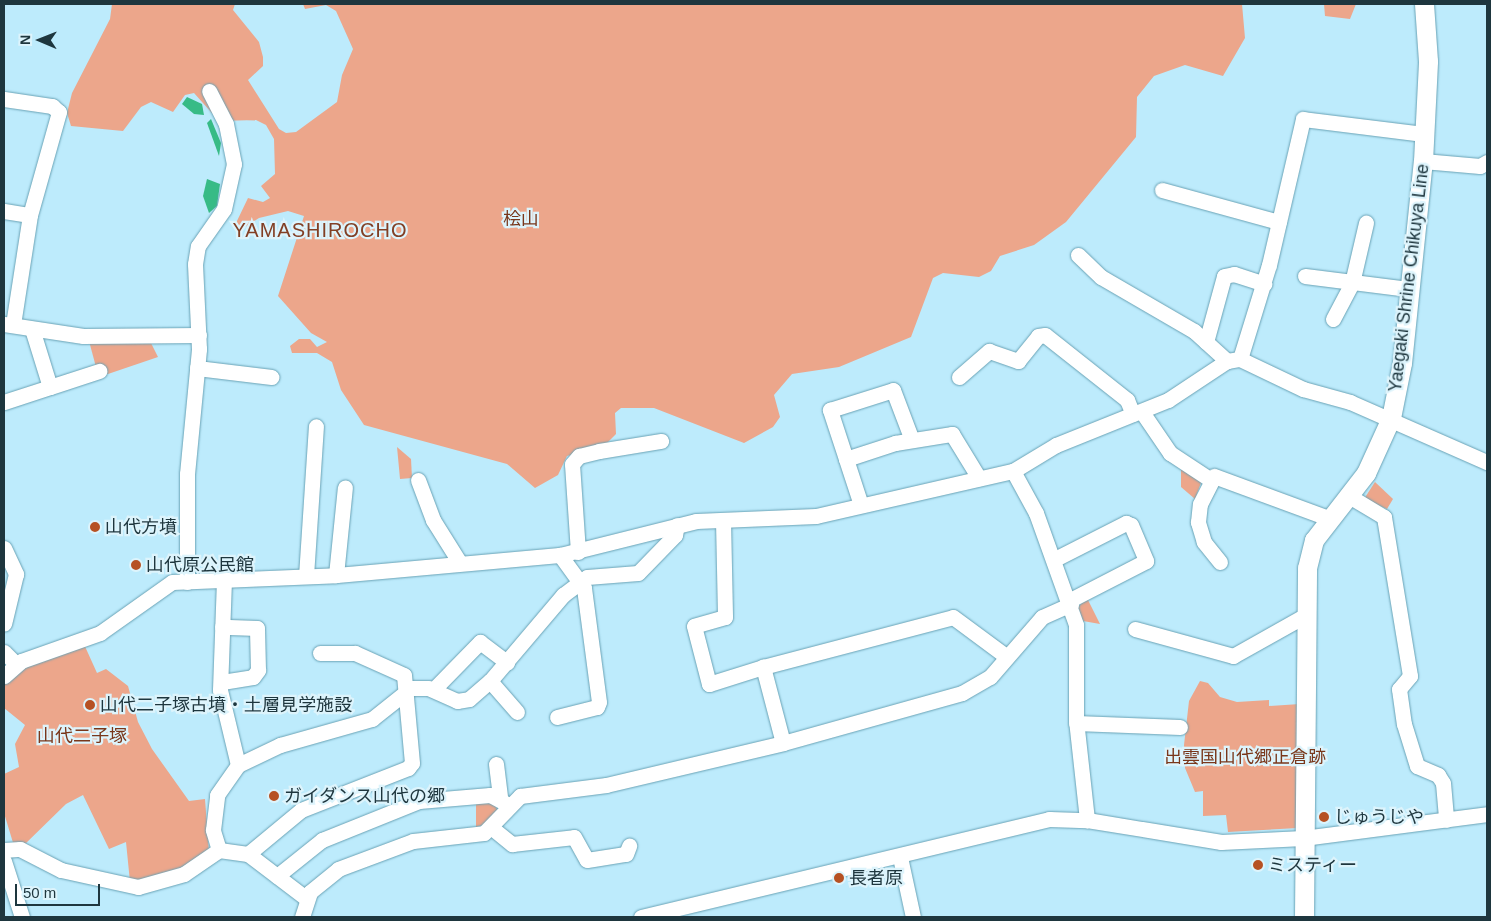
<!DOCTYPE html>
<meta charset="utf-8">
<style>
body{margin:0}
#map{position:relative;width:1491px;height:921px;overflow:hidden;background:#bdebfc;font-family:Arial,"Noto Sans JP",sans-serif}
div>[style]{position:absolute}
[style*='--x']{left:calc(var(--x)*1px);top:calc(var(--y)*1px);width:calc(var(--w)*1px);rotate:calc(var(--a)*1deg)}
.green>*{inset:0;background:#eca68b}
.water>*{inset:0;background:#37bb86}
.roads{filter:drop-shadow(0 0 1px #69a2b5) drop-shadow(0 0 1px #69a2b5)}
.minor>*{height:15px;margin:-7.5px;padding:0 7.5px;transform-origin:7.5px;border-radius:7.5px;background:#fff}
.major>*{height:19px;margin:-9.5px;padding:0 9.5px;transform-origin:9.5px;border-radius:9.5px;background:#fff}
.dots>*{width:14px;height:14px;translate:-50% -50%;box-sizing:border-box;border:2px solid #ddf4fc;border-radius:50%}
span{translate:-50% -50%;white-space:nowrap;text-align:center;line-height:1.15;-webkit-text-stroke:4.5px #ddf4fc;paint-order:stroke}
.park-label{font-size:18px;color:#79371b}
.street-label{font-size:18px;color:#1e363e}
.poi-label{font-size:18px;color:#1e363e}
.left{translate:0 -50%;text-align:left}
.quarter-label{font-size:20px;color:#823f24;letter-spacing:1px}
.frame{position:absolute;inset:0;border:5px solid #1e363e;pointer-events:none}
.north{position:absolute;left:15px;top:15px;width:50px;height:50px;-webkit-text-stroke:4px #ddf4fc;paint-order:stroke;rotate:271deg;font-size:14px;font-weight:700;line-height:20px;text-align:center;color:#1e363e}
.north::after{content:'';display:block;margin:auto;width:18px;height:22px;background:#1e363e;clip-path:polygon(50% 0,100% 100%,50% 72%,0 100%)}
.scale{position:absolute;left:15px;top:884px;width:85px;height:22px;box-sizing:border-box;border:2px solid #1e363e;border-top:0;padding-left:6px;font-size:15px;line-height:18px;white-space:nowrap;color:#1e363e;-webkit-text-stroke:4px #ddf4fc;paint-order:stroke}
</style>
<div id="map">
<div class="green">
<div style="clip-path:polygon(112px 4px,235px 4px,233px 10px,259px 42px,263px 57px,263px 66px,248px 80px,279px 129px,286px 133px,296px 132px,337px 102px,342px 75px,353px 49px,336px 11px,326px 5px,305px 9px,303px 4px,1242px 4px,1245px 38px,1223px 76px,1185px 65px,1154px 76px,1137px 97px,1136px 137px,1066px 222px,1034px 245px,1000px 256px,991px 271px,979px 277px,943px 273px,933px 278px,911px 337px,839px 367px,792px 374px,774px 395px,780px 417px,773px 427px,744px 443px,654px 408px,621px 408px,615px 413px,616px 434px,605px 445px,567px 456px,558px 475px,535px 488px,507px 464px,364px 425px,341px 390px,332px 362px,317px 353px,292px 353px,290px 346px,299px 339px,310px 339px,317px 347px,327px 342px,311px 333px,278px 296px,304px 216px,288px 211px,259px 218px,242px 229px,236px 223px,248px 198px,263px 202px,270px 198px,261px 186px,275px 174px,274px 139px,266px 125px,256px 120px,219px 121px,194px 93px,185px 95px,173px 112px,151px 102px,141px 107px,123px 131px,71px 126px,67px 113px,72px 93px,110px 19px)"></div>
<div style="clip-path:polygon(1324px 4px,1356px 4px,1350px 19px,1325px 16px)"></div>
<div style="clip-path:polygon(89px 341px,150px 341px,158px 357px,108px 374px,96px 367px)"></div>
<div style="clip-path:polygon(397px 447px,411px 459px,412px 478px,400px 479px)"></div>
<div style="clip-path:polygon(1181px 467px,1202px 480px,1195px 499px,1181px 487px)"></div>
<div style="clip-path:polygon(1375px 482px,1393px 499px,1387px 509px,1364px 499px)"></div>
<div style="clip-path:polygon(1087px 598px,1100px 624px,1083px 621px,1078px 607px)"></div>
<div style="clip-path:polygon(83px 642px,97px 673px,106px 669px,128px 686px,138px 722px,152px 749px,189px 801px,205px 799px,209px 852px,179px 872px,130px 882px,126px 842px,109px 849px,83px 795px,66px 804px,22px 847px,14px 846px,4px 813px,4px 774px,19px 767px,15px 744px,25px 725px,4px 708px,4px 681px,19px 665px)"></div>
<div style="clip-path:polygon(1200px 681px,1208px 683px,1220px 697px,1237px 702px,1269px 700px,1269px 706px,1300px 704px,1298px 828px,1228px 832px,1226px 815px,1203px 816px,1203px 791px,1195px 792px,1185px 768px,1184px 745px,1189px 701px)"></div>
<div style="clip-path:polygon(492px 800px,498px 811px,488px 824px,476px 827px,476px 801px)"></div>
</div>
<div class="water">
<div style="clip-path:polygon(187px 97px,202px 104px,204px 115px,194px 114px,182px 104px)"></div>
<div style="clip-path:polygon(211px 119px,221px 143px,219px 156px,207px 123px)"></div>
<div style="clip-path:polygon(207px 179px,220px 184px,217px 206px,209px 213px,203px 196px)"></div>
</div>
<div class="roads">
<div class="minor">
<div style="--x:4;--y:99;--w:49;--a:8.3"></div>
<div style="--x:52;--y:106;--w:9;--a:41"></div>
<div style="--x:59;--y:112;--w:107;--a:105.7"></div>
<div style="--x:30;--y:215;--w:111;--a:98.8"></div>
<div style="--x:1423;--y:161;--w:57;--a:5"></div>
<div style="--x:1480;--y:166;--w:8;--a:-30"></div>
<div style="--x:1162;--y:190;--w:121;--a:15.3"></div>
<div style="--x:4;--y:211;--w:26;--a:9"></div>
<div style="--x:1078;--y:255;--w:32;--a:44"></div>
<div style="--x:1101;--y:277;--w:108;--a:30.1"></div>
<div style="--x:1194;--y:331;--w:45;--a:42.3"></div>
<div style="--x:1305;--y:276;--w:104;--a:7.2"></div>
<div style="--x:1333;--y:319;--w:41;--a:-62.2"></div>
<div style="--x:1352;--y:283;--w:62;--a:-76.9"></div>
<div style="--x:4;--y:324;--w:80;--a:8.6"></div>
<div style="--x:83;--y:336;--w:116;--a:-0.5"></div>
<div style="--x:1206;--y:342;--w:68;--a:-74.7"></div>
<div style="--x:1224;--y:276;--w:10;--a:-11"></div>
<div style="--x:1234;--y:274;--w:32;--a:18"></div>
<div style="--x:1240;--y:359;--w:98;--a:-72.9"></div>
<div style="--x:1269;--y:265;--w:150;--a:-76.9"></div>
<div style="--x:1303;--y:119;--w:122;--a:7.1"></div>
<div style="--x:197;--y:368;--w:75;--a:6.9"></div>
<div style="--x:959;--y:377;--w:40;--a:-41"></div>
<div style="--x:989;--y:351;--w:31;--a:19"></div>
<div style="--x:1018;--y:361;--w:32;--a:-51"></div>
<div style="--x:1038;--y:336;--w:7;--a:-8"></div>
<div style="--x:1045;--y:335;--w:105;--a:38.4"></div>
<div style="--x:1127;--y:400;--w:15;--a:67"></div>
<div style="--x:50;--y:387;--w:52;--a:-18.1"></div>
<div style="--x:4;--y:402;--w:48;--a:-18.1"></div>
<div style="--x:50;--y:387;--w:61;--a:-107.2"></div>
<div style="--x:1142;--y:412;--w:50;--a:55.7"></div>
<div style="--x:1170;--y:453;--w:49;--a:33.4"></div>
<div style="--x:846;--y:459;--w:52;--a:-108.1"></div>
<div style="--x:830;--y:410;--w:66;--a:-17.6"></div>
<div style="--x:893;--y:390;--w:53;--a:69.2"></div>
<div style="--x:1013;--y:471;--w:48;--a:61.3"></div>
<div style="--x:1036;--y:513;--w:119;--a:70.3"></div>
<div style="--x:1076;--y:625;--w:95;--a:90"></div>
<div style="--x:1076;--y:720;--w:101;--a:83.7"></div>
<div style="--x:418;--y:480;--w:43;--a:69.4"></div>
<div style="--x:433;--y:520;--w:51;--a:57.9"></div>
<div style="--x:1349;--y:496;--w:41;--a:31"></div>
<div style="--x:1384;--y:517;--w:161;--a:80.7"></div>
<div style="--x:1410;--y:676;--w:17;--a:130"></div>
<div style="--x:1399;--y:689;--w:35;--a:82"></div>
<div style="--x:1404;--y:724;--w:44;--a:72.8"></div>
<div style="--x:1417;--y:766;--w:23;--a:23"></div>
<div style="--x:1438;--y:775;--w:9;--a:58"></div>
<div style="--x:1443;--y:783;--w:37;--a:85"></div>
<div style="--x:861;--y:505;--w:48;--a:-108.1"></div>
<div style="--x:846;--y:459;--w:52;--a:-18.1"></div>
<div style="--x:895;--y:443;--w:58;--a:-9"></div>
<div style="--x:952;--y:434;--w:52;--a:58.5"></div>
<div style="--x:723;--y:520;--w:97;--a:88.8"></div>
<div style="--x:725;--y:617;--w:32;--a:164"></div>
<div style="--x:694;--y:626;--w:60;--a:75.5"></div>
<div style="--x:709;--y:684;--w:57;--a:-17.5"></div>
<div style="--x:4;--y:548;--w:29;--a:65"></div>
<div style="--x:16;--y:574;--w:51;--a:103.5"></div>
<div style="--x:578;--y:552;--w:88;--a:-93.9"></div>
<div style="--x:572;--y:464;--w:11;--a:-49"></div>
<div style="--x:579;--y:456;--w:21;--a:-14"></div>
<div style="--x:599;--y:451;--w:63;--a:-9.2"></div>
<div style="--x:1055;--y:559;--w:80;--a:-26.9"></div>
<div style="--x:1126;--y:523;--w:5;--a:22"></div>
<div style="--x:1131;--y:525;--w:39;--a:67"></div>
<div style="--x:1146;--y:561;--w:85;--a:152.8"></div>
<div style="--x:1220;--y:562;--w:26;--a:-129"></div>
<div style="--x:1204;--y:542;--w:21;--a:-107"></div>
<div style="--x:1198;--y:522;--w:18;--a:-84"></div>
<div style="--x:1200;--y:504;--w:31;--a:-63"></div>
<div style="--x:1214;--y:476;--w:121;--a:20.2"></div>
<div style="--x:336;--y:575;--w:88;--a:-84.2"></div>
<div style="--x:306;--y:576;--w:150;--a:-86.2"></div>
<div style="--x:224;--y:580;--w:110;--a:92.1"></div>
<div style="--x:220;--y:690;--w:77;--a:76.5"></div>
<div style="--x:187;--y:582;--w:108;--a:-90"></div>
<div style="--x:187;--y:474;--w:126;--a:-84.5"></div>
<div style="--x:199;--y:349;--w:85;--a:-92.7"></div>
<div style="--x:195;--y:264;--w:18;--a:-81"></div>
<div style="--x:198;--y:246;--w:45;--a:-54.9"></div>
<div style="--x:224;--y:209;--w:46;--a:-77.5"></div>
<div style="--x:234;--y:164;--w:41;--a:-101.3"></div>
<div style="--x:226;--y:124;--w:37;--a:-117"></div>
<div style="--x:1135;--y:629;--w:102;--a:15.4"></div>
<div style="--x:1233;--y:656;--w:84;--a:-29.3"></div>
<div style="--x:4;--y:652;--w:17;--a:45"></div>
<div style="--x:4;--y:676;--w:23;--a:-41"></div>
<div style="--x:21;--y:661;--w:84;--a:-19.5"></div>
<div style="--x:100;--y:633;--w:88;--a:-35.3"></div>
<div style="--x:172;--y:582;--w:164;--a:-2.4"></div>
<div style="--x:336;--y:575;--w:225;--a:-5.1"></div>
<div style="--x:560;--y:555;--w:140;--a:-14"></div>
<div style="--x:696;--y:521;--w:120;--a:-2.4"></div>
<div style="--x:816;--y:516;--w:202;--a:-12.9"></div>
<div style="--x:1013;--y:471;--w:50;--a:-31.2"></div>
<div style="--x:1056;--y:445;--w:121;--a:-21.9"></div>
<div style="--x:1168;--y:400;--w:71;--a:-33.5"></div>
<div style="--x:1227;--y:361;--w:13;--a:-9"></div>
<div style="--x:1240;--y:359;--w:70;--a:25.5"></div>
<div style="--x:1303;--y:389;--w:49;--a:15.5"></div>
<div style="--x:1350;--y:402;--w:150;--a:23.7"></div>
<div style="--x:490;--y:681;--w:41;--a:48.9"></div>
<div style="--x:222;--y:682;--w:31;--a:-9"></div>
<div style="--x:253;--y:677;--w:9;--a:-54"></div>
<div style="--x:258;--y:670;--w:42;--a:-91.4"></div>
<div style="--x:257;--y:628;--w:35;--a:-178"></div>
<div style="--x:434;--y:689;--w:66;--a:-45.6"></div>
<div style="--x:480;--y:642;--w:34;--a:37"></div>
<div style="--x:557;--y:717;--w:41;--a:-14"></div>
<div style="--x:597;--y:707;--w:5;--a:-68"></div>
<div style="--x:599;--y:702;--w:115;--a:-97.5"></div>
<div style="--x:584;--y:588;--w:41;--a:-126"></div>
<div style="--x:1076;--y:723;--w:104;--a:2.2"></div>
<div style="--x:783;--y:743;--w:79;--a:-104.7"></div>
<div style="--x:763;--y:667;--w:196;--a:-14.7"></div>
<div style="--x:953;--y:617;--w:67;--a:36.5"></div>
<div style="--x:496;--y:764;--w:35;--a:83"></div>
<div style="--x:492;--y:828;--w:26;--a:39"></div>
<div style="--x:512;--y:844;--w:62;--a:-6.4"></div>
<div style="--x:574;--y:837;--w:26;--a:61"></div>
<div style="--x:587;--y:860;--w:39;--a:-9"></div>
<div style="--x:626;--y:854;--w:9;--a:-69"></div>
<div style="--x:4;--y:850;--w:16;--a:-4"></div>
<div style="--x:20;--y:849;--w:46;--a:27.1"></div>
<div style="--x:61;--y:870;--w:79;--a:12.4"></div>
<div style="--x:138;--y:887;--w:48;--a:-15.8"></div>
<div style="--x:184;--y:874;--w:42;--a:-34.4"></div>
<div style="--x:219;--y:850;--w:29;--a:8"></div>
<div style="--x:248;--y:854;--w:74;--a:37.3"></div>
<div style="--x:219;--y:850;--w:21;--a:-107"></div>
<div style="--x:213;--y:830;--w:35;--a:-83"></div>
<div style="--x:217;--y:795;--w:37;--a:-55"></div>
<div style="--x:238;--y:765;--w:47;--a:-25.5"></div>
<div style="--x:280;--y:745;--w:96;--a:-15.8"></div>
<div style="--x:372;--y:719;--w:50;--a:-38.5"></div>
<div style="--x:411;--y:688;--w:17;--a:0"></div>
<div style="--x:428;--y:688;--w:32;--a:24"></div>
<div style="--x:457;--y:701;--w:12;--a:-9"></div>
<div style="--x:469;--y:699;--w:28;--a:-41"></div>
<div style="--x:490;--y:681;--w:113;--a:-49.7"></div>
<div style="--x:563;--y:595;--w:30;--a:-37"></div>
<div style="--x:587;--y:577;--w:51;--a:-4.5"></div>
<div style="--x:638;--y:573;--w:53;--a:-45.8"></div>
<div style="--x:675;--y:535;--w:10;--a:-79"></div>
<div style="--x:248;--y:854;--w:69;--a:-39.7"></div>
<div style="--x:301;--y:810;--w:115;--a:-21.4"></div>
<div style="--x:408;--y:768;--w:6;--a:-51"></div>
<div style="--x:412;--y:763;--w:88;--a:-95.2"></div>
<div style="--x:404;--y:675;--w:54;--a:-155.8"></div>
<div style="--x:355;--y:653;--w:35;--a:180"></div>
<div style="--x:900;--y:857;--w:61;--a:77.8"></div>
<div style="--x:4;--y:861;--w:59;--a:72.2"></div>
<div style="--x:277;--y:876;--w:58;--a:-38.7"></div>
<div style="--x:322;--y:840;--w:105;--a:-21.9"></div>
<div style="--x:419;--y:801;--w:71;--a:-4.8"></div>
<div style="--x:490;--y:795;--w:21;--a:28"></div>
<div style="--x:302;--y:917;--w:26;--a:-72"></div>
<div style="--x:310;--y:892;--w:36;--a:-39"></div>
<div style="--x:338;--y:869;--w:80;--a:-20.5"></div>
<div style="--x:413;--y:841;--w:71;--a:-6.4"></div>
<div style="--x:484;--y:833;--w:52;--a:-45.8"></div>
<div style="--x:520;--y:796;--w:87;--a:-7.3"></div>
<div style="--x:606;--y:785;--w:182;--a:-13.3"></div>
<div style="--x:783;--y:743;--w:186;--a:-15.6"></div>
<div style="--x:962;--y:693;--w:32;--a:-30"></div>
<div style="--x:990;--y:677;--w:79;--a:-49.1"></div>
<div style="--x:1042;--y:617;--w:32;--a:-24"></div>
<div style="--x:641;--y:917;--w:420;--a:-13.5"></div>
<div style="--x:1049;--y:819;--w:38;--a:2"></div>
<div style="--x:1087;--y:820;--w:136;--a:9.3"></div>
<div style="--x:1221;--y:842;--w:82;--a:-2.8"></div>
<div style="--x:1303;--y:838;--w:186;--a:-7.4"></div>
</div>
<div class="major">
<div style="--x:1304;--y:917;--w:349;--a:-89.5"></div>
<div style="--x:1307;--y:568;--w:29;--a:-76"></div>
<div style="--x:1314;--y:540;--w:85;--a:-52.2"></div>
<div style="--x:1366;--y:473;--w:60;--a:-65.6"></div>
<div style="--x:1391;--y:418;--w:56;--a:-78.7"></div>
<div style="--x:1402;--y:363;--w:203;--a:-84.1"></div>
<div style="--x:1423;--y:161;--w:100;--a:-87.1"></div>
<div style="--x:1428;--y:61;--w:57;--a:-94"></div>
</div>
</div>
<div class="dots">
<div style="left:95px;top:527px;background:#b65123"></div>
<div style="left:136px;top:565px;background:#b65123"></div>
<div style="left:90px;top:705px;background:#b65123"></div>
<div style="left:274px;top:796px;background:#b65123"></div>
<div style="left:1324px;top:817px;background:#b65123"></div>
<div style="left:1258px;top:865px;background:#b65123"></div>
<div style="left:839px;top:878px;background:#b65123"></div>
</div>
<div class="park-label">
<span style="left:521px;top:219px">桧山</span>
<span style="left:82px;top:736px">山代二子塚</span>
<span style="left:1245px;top:757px">出雲国山代郷正倉跡</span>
</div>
<div class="street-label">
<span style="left:1409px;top:278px;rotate:-83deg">Yaegaki Shrine Chikuya Line</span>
</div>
<div class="poi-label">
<span class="left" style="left:105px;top:527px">山代方墳</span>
<span class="left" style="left:146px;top:565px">山代原公民館</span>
<span class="left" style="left:100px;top:705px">山代二子塚古墳・土層見学施設</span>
<span class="left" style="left:284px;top:796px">ガイダンス山代の郷</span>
<span class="left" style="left:1334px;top:817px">じゅうじや</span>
<span class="left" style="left:1268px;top:865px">ミスティー</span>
<span class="left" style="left:849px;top:878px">長者原</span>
</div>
<div class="quarter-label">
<span style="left:320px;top:230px">YAMASHIROCHO</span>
</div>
<div class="frame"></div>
<div class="north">N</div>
<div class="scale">50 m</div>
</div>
